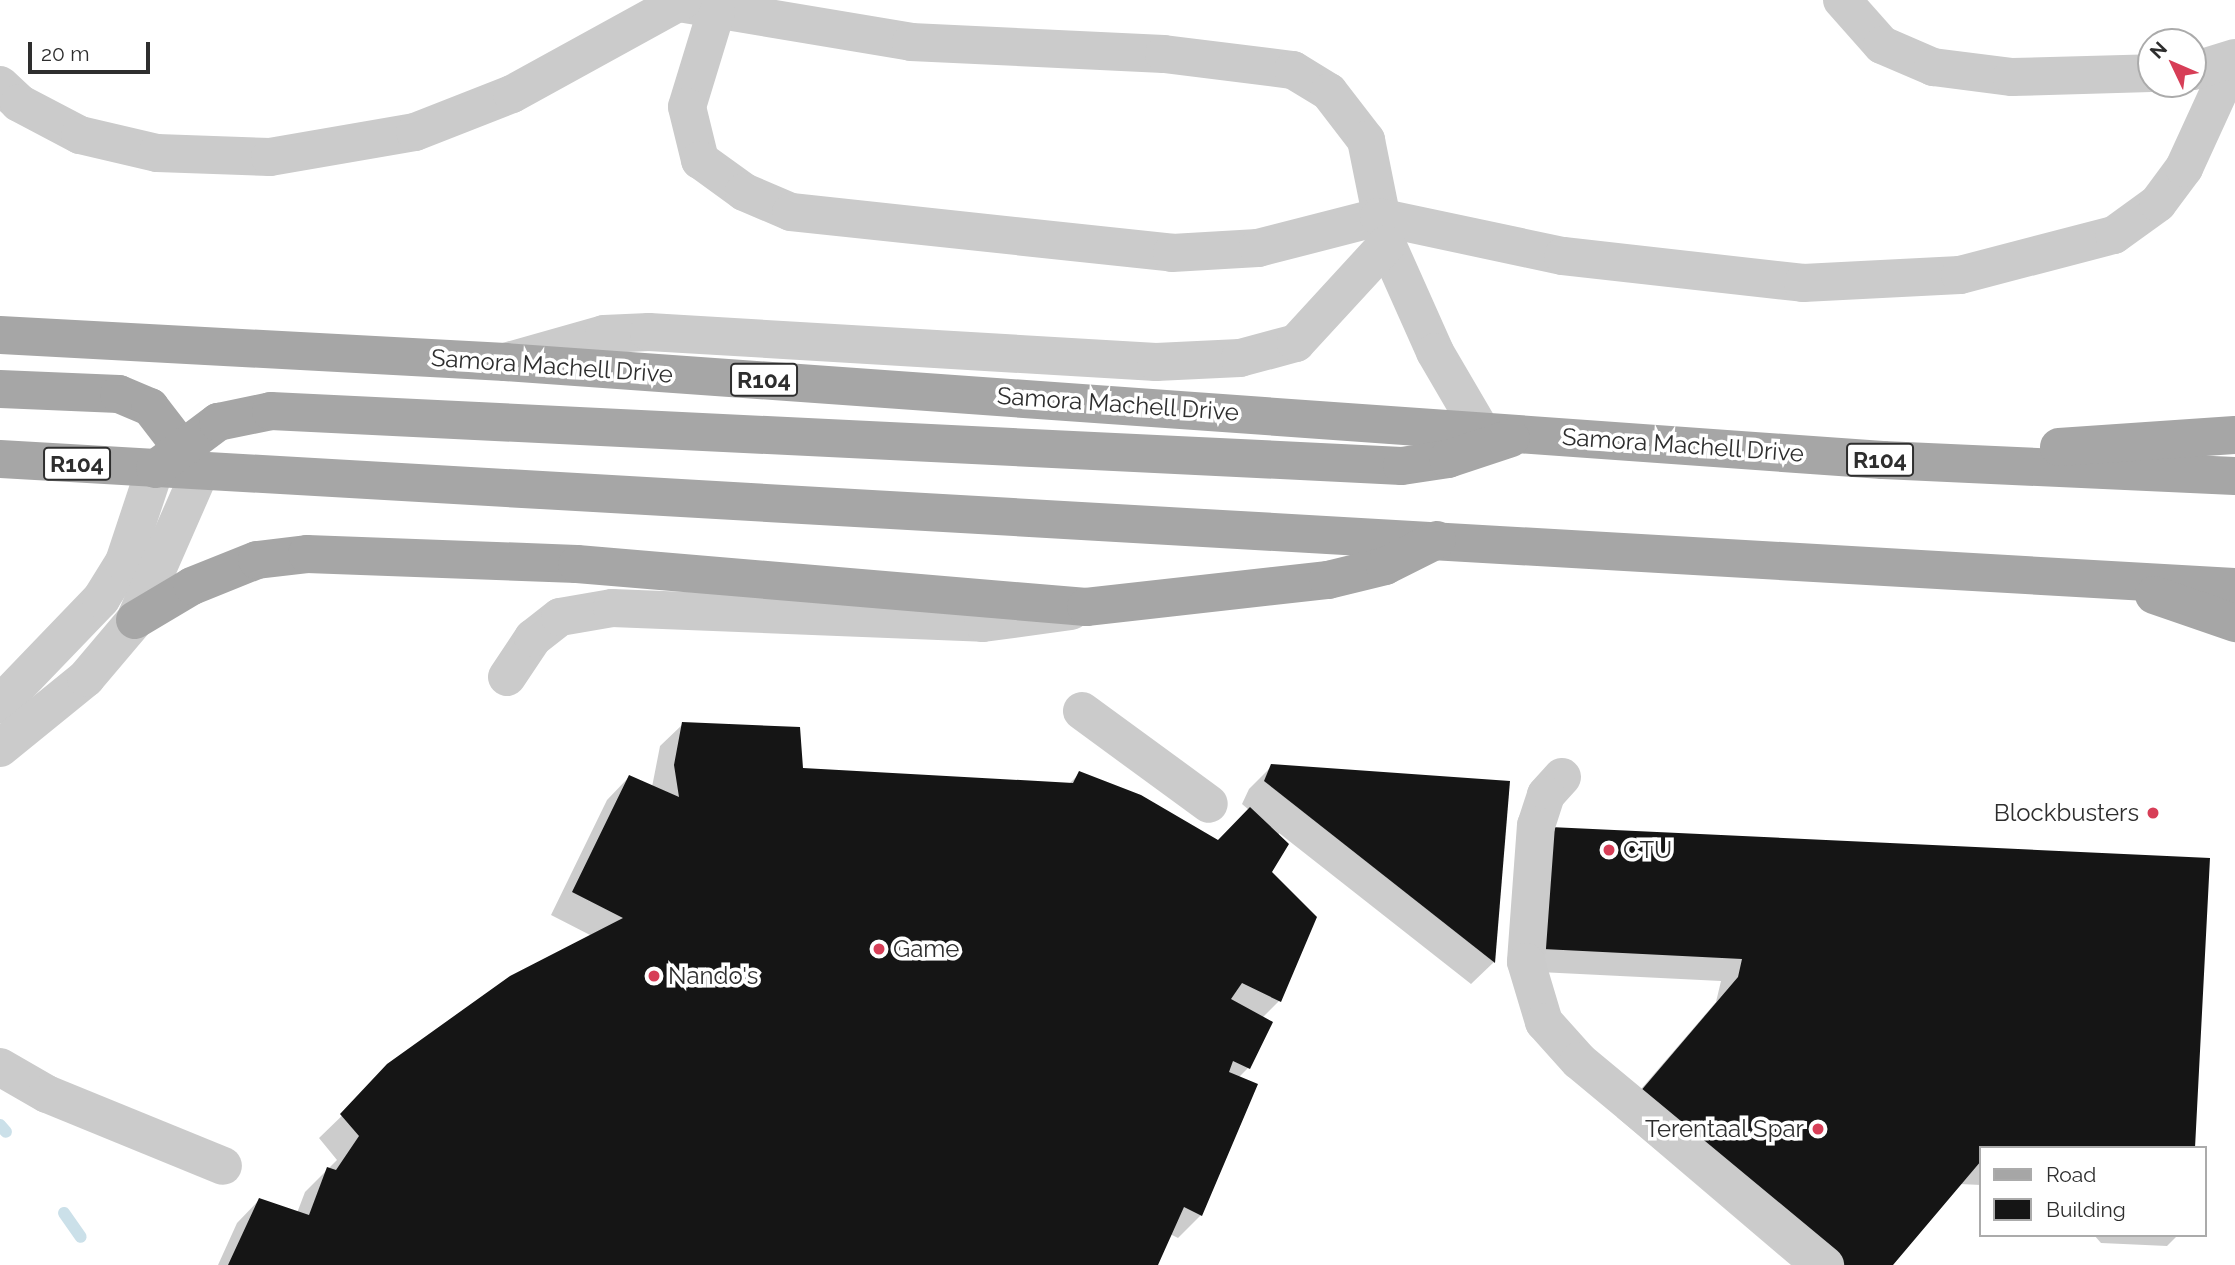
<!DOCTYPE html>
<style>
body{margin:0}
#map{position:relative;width:2235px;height:1265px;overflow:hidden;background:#fff;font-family:Raleway,sans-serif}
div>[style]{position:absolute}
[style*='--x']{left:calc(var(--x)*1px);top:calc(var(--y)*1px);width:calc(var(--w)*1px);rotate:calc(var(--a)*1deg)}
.shadow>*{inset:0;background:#0003}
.stream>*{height:12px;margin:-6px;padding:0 6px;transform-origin:6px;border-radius:6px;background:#cbe0e9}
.building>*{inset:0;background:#151515}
.minor>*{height:38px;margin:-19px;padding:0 19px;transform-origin:19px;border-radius:19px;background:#cbcbcb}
.major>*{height:38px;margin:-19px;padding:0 19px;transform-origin:19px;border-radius:19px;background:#a6a6a6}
.dots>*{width:19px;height:19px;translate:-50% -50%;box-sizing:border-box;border:4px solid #fff;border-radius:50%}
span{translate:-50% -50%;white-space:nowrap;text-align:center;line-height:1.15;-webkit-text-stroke:7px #fff;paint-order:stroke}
.shield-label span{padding:2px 5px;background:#fff;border:2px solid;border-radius:5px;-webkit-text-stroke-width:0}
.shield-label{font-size:23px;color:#2e2e2e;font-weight:700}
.street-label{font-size:24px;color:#2e2e2e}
.poi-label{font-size:24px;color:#2e2e2e}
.right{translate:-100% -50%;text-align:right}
.left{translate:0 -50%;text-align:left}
.legend{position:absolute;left:1979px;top:1146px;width:228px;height:91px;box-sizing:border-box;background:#fff;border:2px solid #ababab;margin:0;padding:9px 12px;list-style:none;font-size:21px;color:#2e2e2e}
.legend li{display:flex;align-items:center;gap:14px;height:35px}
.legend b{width:35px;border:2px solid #ababab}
.north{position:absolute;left:2137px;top:28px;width:70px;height:70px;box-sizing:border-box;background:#fff;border:2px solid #ababab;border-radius:50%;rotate:314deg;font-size:19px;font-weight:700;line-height:28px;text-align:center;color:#2e2e2e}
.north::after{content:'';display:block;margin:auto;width:24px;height:32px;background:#d73e57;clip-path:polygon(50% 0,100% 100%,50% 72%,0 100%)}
.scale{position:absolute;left:28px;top:42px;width:122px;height:32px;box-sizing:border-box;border:4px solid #2e2e2e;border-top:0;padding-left:9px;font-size:21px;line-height:24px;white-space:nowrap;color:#2e2e2e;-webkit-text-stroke:5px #fff;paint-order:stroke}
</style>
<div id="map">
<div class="shadow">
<div style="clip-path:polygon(683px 724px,802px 770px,1069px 784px,1080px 773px,1217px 842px,1249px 810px,1242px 804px,1249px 789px,1272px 766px,1494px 962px,1471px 984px,1279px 833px,1270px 872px,1279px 1001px,1262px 1018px,1248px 1068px,1238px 1078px,1201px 1215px,1178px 1238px,1170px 1234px,1156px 1265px,218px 1265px,237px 1223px,259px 1200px,297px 1213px,305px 1192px,337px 1160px,319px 1138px,414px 1046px,592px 936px,551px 915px,607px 800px,629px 777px,652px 787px,660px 746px)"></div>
<div style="clip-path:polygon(1528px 851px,2208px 860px,1981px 1148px,1981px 1185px,1959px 1184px,1891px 1265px,1791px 1265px,1617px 1117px,1716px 1002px,1721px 981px,1521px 971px)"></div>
<div style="clip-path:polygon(2094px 1235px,2178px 1235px,2167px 1246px,2101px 1243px)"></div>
</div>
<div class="stream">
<div style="--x:0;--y:1125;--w:9;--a:49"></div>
<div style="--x:64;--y:1213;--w:29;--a:55"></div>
</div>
<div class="building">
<div style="clip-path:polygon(682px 722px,800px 727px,803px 768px,1073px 783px,1079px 771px,1141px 795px,1218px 840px,1250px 807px,1289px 844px,1272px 872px,1317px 917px,1281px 1002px,1242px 983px,1231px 999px,1273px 1022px,1250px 1069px,1233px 1061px,1229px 1072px,1258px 1084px,1202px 1216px,1184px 1207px,1158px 1265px,228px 1265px,259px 1198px,309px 1215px,327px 1167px,336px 1170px,359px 1136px,340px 1114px,387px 1064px,510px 976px,623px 918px,572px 892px,629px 775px,679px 797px,674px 765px)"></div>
<div style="clip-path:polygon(1271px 764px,1510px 781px,1495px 963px,1264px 781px)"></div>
<div style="clip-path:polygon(1550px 827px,2210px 858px,2195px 1148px,1981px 1148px,1981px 1161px,1893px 1265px,1839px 1265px,1639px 1093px,1738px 977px,1742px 959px,1543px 949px)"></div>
</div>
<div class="minor">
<div style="--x:1842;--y:0;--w:60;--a:48.4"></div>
<div style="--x:1882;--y:45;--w:56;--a:23.3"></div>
<div style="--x:1933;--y:67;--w:80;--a:7.2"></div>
<div style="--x:2012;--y:77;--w:139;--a:-1.6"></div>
<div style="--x:679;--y:3;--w:235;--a:9.5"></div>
<div style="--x:911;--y:42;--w:253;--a:2.7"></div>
<div style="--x:1164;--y:54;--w:130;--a:7.1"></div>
<div style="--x:1293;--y:70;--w:42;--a:31.4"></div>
<div style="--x:1329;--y:92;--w:61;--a:52.4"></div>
<div style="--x:1366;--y:140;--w:106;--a:78.6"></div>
<div style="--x:1387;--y:244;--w:118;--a:66"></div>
<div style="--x:1435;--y:352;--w:89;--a:59.7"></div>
<div style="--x:716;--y:12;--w:99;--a:107"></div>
<div style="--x:687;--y:107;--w:55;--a:76.2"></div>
<div style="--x:700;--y:160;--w:54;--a:36"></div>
<div style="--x:744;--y:192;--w:51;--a:23.1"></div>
<div style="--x:791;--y:212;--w:383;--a:6.1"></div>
<div style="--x:1172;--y:253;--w:86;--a:-3.3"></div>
<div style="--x:1258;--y:248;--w:125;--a:-14.4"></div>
<div style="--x:1379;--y:217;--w:188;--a:12"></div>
<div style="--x:1563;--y:256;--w:242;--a:6.4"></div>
<div style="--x:1803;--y:283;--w:157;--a:-2.9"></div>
<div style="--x:1960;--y:275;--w:159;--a:-14.6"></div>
<div style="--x:2114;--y:235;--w:54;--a:-36"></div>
<div style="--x:2158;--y:203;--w:44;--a:-53.4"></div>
<div style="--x:2184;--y:168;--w:115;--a:-65.4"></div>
<div style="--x:2193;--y:71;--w:44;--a:-17.2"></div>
<div style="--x:0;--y:85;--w:26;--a:43"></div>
<div style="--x:19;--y:103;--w:69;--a:27.7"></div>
<div style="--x:80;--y:135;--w:79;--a:13.2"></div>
<div style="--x:157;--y:153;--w:113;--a:2"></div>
<div style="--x:270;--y:157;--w:147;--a:-9.8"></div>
<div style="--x:415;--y:132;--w:104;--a:-21.4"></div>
<div style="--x:512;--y:94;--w:195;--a:-28.8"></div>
<div style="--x:505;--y:362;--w:103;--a:-15.8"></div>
<div style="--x:604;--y:334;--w:45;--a:-2.5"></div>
<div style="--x:649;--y:332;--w:508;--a:3.39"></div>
<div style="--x:1156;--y:362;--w:84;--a:-2.7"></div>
<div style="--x:1240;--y:358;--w:58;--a:-15"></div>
<div style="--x:1296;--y:343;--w:134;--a:-47.4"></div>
<div style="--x:507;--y:677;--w:47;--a:-56.3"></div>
<div style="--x:533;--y:638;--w:34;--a:-38"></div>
<div style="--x:560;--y:617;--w:53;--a:-9.8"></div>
<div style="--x:612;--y:608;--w:371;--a:2.3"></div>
<div style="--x:983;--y:623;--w:89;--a:-7.8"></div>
<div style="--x:0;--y:704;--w:146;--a:-46.1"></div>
<div style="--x:101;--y:599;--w:44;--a:-58.1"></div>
<div style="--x:124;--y:562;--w:98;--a:-71.6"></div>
<div style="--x:1082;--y:711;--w:157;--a:36.2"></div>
<div style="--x:0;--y:748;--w:111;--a:-39.1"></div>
<div style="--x:86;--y:678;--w:76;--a:-49.8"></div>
<div style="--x:135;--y:620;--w:162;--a:-66.3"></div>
<div style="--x:1562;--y:777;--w:24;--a:132"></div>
<div style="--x:1546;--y:795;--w:32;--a:108"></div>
<div style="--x:1536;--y:825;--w:137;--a:94.2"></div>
<div style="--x:1526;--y:962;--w:63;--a:73.3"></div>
<div style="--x:1544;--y:1022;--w:52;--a:48.1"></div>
<div style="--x:1579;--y:1061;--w:320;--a:39.7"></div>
<div style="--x:0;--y:1067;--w:54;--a:29.9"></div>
<div style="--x:47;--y:1094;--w:190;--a:22.2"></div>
</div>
<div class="major">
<div style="--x:0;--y:335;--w:506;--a:3.06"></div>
<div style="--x:505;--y:362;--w:1381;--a:4.07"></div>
<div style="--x:1883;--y:460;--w:352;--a:2.6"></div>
<div style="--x:0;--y:389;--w:119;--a:2.4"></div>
<div style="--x:119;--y:394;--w:34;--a:23"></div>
<div style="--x:150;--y:407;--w:77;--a:52.4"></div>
<div style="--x:2059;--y:447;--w:176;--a:-3.9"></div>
<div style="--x:0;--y:459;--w:2239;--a:3.28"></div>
<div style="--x:155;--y:469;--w:79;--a:-36.7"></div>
<div style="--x:218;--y:422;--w:54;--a:-11.7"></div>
<div style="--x:271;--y:411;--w:1132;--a:2.78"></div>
<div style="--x:1402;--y:466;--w:47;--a:-8.7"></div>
<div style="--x:1448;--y:459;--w:66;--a:-18.4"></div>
<div style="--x:2154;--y:595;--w:86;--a:19.1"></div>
<div style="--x:135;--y:620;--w:66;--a:-30.8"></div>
<div style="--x:192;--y:586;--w:70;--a:-21.8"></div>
<div style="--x:257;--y:560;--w:50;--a:-6.8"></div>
<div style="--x:307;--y:554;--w:270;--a:2.1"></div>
<div style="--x:577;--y:564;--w:511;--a:4.83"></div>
<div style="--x:1086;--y:607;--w:244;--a:-6.4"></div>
<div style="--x:1328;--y:580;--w:59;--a:-13.8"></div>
<div style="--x:1385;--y:566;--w:58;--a:-26.6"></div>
</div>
<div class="dots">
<div style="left:2153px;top:813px;background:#d73e57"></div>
<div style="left:1609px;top:850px;background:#d73e57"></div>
<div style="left:879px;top:949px;background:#d73e57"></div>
<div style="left:654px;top:976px;background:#d73e57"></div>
<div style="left:1818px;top:1129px;background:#d73e57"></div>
</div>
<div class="shield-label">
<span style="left:764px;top:380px">R104</span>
<span style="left:1880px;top:460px">R104</span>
<span style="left:77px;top:464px">R104</span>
</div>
<div class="street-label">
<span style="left:552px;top:366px;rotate:4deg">Samora Machell Drive</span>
<span style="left:1118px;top:404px;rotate:4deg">Samora Machell Drive</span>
<span style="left:1683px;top:445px;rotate:4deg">Samora Machell Drive</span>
</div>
<div class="poi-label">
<span class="right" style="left:2139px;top:813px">Blockbusters</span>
<span class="left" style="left:1623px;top:850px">CTU</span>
<span class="left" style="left:893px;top:949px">Game</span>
<span class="left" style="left:668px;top:976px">Nando's</span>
<span class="right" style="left:1804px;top:1129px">Terentaal Spar</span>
</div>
<ul class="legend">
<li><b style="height:9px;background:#a6a6a6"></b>Road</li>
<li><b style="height:19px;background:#151515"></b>Building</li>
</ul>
<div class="north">N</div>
<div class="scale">20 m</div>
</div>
